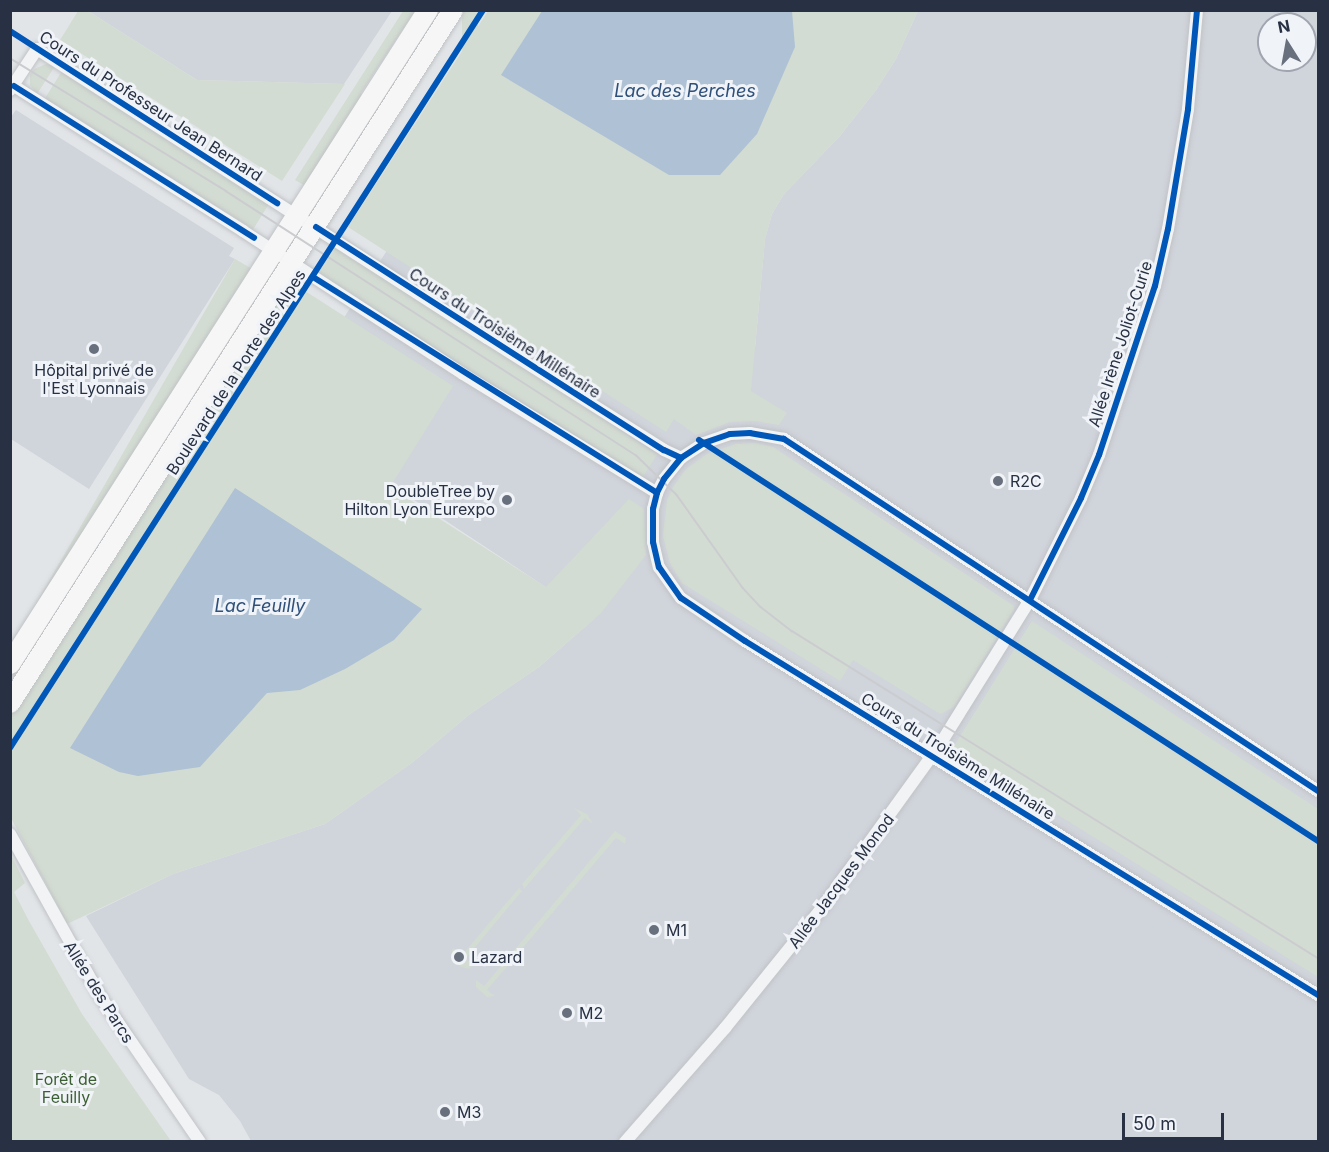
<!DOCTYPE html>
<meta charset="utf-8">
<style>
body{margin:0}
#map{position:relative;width:1329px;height:1152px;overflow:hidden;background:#e2e5e8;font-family:Inter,sans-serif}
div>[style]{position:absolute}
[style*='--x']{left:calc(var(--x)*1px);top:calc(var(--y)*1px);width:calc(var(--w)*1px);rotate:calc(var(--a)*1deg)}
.built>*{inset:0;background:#d0d4db}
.green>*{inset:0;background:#d3dcd2;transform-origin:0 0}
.water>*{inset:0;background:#aec1d5}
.roads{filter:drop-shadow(0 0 2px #c0c3c6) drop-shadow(0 0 2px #c0c3c6)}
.minor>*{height:12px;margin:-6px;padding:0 6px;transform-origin:6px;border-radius:6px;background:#f2f3f4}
.primary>*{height:20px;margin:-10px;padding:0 10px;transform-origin:10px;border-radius:10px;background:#f6f6f7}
.tram>*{height:1.5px;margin:-0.75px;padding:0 0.75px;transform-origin:0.75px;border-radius:0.75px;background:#cbcccf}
.cycleway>*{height:6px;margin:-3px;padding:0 3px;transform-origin:3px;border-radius:3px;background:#0057b8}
.dots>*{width:16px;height:16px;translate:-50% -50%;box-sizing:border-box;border:3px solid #f0f3f7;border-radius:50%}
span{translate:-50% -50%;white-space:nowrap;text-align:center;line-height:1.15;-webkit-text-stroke:6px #f0f3f7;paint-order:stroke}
.street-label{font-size:16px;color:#273143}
.poi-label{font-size:16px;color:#273143}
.left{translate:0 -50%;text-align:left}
.right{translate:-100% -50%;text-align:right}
.park-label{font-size:16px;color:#3c5f33}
.water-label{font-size:18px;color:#2e507a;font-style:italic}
.frame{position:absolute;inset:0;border:12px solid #273143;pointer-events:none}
.north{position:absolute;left:1257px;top:12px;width:60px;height:60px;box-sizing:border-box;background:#f0f3f7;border:2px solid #a0a5af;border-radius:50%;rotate:349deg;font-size:16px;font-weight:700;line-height:24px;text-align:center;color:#273143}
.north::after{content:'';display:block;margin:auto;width:21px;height:27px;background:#68707d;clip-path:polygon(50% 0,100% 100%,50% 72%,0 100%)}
.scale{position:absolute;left:1122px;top:1113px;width:102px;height:27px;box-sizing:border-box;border:3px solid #273143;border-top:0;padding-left:8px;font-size:18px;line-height:21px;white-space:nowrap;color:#273143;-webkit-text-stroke:4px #f0f3f7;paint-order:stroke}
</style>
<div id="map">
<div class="built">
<div style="clip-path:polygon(88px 11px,392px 11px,344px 84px,197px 80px)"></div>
<div style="clip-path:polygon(evenodd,918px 11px,1318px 11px,1318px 1141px,251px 1141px,240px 1121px,219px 1095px,189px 1079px,86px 916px,173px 874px,325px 824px,413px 762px,470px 714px,539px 667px,594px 619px,283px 413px,448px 155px,755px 348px,765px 239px,772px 214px,784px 194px,840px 136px,876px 90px,896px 59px,918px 11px,1269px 24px,1305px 24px,1305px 60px,1269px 60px,1269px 24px)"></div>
<div style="clip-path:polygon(16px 110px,234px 248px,229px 256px,235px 259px,89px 489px,11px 439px,10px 118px)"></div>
</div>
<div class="green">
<div style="clip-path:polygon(78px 11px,88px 11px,197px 80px,345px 84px,282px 181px,60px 40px)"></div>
<div style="clip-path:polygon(403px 11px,415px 11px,361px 93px,363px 100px,307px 187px,295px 180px)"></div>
<div style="left:462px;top:11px;width:16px;height:232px"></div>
<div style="clip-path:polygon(488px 11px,918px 11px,896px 59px,876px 90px,840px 136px,784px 194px,772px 214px,765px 240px,751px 391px,787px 413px,779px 425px,755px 421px,730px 422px,696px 435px,674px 419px,666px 432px,348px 227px)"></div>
<div style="clip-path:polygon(46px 64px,55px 66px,37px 94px,30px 85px,30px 75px,34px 69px)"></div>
<div style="left:62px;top:71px;width:246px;height:33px;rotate:32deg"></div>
<div style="left:336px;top:246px;width:383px;height:32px;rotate:33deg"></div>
<div style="left:235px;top:259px;width:22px;height:418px;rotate:30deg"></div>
<div style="left:265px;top:278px;width:7px;height:473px;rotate:34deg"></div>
<div style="clip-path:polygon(288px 280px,453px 386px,390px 487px,546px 587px,629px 499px,644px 509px,646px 555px,601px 613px,539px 667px,470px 714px,413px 762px,325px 824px,173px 874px,67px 924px,11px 818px,10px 714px)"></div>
<div style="clip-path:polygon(756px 443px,773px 447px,1014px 606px,1014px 610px,954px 707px,940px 714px,853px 660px,840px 681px,682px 583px,670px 563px,663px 536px,667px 500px,673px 487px,686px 469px,707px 454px,736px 444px)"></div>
<div style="clip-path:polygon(1032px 621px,1318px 809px,1318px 977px,952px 749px)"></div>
<div style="clip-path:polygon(574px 808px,587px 814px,593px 824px,585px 818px,524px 889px,522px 884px,581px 815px)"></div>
<div style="clip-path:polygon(615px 831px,626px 838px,625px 844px,616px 838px,487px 990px,495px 996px,487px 997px,476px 987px,476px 980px,484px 986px)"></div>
<div style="clip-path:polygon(10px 853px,25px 883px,14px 892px,29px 921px,82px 1014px,171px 1141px,11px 1141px)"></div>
<div style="clip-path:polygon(519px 888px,522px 891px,466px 958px,473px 965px,469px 969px,461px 967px,452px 958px,452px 950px,454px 948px,462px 955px)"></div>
</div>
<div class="water">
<div style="clip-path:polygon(542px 11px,792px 11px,795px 47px,757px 134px,720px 175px,669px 175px,501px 75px)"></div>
<div style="clip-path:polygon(235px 488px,422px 609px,394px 640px,345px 669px,300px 690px,267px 693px,200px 767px,138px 776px,119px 772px,70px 748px)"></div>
</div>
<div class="roads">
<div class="minor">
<div style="--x:14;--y:86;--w:271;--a:32.3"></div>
<div style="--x:243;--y:231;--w:262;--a:33"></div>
<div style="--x:463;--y:374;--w:228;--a:31.5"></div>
<div style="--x:10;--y:90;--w:49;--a:-56.6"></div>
<div style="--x:37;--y:49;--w:535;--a:32.71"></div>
<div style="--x:487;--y:338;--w:209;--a:32.3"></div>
<div style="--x:664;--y:450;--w:19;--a:25"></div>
<div style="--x:1318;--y:791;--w:640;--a:-146.61"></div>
<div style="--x:784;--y:439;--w:35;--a:-170"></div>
<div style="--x:750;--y:433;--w:20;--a:177"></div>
<div style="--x:730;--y:434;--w:28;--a:161"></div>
<div style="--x:704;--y:443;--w:27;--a:147"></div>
<div style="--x:681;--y:458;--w:27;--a:129"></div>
<div style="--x:664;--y:479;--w:16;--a:117"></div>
<div style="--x:657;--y:493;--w:16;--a:104"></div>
<div style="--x:653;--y:509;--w:33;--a:90"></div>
<div style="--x:653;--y:542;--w:26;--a:77"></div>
<div style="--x:659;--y:567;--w:38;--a:55"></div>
<div style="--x:681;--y:598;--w:77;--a:33.9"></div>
<div style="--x:745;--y:641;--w:674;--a:31.71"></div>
<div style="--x:10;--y:834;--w:189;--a:60.9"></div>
<div style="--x:102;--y:999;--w:173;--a:55.6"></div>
<div style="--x:625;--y:1142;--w:152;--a:-48.7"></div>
<div style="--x:725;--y:1028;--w:154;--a:-51.1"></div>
<div style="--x:822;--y:908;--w:200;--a:-54.2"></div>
<div style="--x:939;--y:746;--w:172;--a:-58.1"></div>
<div style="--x:1030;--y:600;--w:114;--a:-63.4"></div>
<div style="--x:1081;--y:498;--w:47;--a:-67.3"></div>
<div style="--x:1099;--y:455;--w:178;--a:-71.7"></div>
<div style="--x:1155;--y:286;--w:58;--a:-77.2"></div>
<div style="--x:1168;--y:229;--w:122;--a:-80.5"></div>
<div style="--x:1188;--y:109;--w:99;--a:-84.8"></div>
</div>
<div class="primary">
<div style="--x:10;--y:664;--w:776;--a:-57.42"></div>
<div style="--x:10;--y:703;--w:822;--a:-57.41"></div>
</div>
</div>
<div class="tram">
<div style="--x:10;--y:58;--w:254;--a:31.6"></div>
<div style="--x:226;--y:191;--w:488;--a:32.8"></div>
<div style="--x:636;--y:455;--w:57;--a:44.3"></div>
<div style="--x:677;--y:495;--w:114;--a:54.6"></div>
<div style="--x:743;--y:588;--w:26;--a:47"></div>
<div style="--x:761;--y:607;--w:39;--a:38"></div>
<div style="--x:792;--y:631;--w:619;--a:31.87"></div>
</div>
<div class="cycleway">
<div style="--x:10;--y:31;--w:318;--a:32.8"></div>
<div style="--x:14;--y:86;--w:284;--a:32.3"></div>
<div style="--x:316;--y:227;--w:413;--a:32.7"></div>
<div style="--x:664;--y:450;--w:19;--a:25"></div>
<div style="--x:313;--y:277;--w:406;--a:32.1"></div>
<div style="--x:699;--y:440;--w:738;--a:32.94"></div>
<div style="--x:1030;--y:600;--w:114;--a:-63.4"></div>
<div style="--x:1081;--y:498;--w:47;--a:-67.3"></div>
<div style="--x:1099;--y:455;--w:178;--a:-71.7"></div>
<div style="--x:1155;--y:286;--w:58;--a:-77.2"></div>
<div style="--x:1168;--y:229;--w:122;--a:-80.5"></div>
<div style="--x:1188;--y:109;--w:99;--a:-84.8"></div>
<div style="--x:10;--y:748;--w:877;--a:-57.34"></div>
<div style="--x:1318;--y:791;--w:640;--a:-146.61"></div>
<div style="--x:784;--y:439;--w:35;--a:-170"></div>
<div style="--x:750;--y:433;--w:20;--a:177"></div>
<div style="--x:730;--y:434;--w:28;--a:161"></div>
<div style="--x:704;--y:443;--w:27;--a:147"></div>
<div style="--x:681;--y:458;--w:27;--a:129"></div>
<div style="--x:664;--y:479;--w:16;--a:117"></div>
<div style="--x:657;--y:493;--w:16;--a:104"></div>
<div style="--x:653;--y:509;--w:33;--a:90"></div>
<div style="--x:653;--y:542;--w:26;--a:77"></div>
<div style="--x:659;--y:567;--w:38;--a:55"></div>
<div style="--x:681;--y:598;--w:77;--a:33.9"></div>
<div style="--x:745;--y:641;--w:674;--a:31.71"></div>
</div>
<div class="dots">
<div style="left:94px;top:349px;background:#68707d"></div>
<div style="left:998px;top:481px;background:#68707d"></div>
<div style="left:507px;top:500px;background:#68707d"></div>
<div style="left:654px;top:930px;background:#68707d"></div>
<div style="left:459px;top:957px;background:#68707d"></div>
<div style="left:567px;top:1013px;background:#68707d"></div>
<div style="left:445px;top:1112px;background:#68707d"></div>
</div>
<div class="street-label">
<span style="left:151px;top:106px;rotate:33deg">Cours du Professeur Jean Bernard</span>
<span style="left:505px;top:333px;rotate:33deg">Cours du Troisième Millénaire</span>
<span style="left:1120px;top:344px;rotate:-72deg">Allée Irène Joliot-Curie</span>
<span style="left:236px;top:372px;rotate:-57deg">Boulevard de la Porte des Alpes</span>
<span style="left:958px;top:756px;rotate:32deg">Cours du Troisième Millénaire</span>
<span style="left:841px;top:881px;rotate:-53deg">Allée Jacques Monod</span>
<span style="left:99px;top:992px;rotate:58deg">Allée des Parcs</span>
</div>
<div class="poi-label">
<span style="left:94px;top:379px">Hôpital privé de<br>l'Est Lyonnais</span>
<span class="left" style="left:1010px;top:481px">R2C</span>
<span class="right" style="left:495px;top:500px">DoubleTree by<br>Hilton Lyon Eurexpo</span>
<span class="left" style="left:666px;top:930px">M1</span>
<span class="left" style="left:471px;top:957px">Lazard</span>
<span class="left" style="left:579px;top:1013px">M2</span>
<span class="left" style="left:457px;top:1112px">M3</span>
</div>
<div class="park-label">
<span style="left:66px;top:1088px">Forêt de<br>Feuilly</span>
</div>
<div class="water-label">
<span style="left:685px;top:91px">Lac des Perches</span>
<span style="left:260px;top:606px">Lac Feuilly</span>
</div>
<div class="frame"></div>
<div class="north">N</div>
<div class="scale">50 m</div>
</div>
